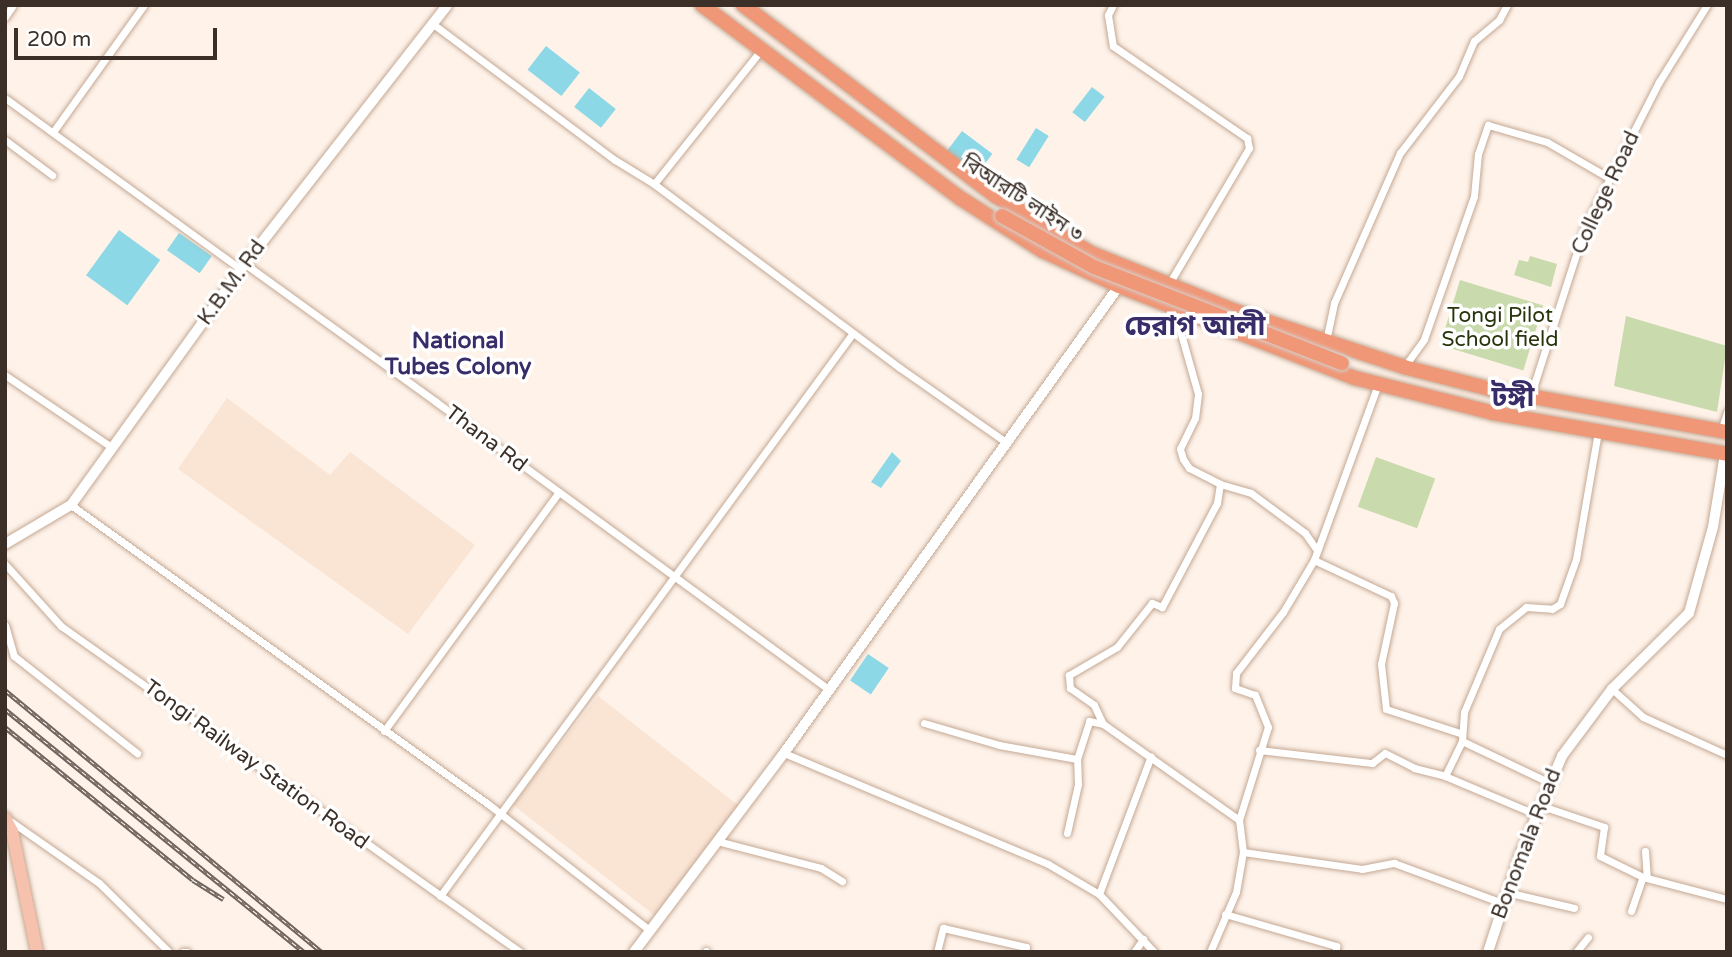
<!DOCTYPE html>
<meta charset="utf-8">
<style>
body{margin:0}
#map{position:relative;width:1732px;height:957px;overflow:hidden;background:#fef2e9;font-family:"Varela Round","Noto Sans Bengali",sans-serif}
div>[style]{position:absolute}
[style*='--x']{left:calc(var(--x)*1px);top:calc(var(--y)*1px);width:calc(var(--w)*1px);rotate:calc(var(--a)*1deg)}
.built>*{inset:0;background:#fae4d4;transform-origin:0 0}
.green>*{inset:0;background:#c9dbad;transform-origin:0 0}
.water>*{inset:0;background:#8cd8e6;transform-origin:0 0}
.roads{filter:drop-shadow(0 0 2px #c4a893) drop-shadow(0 0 2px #c4a893)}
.street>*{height:7px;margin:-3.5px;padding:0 3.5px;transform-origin:3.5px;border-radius:3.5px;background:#fff}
.secondary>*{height:10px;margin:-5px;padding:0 5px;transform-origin:5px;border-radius:5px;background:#fff}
.primary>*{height:12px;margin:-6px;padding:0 6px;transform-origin:6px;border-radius:6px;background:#f6c1ad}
.highway>*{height:14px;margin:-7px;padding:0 7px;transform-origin:7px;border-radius:7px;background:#f09777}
.rail>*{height:4.5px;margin-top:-2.25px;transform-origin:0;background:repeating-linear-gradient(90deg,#fff 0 5px,#70645c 0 10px);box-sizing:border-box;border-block:2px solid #70645c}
.bridges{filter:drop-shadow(0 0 2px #d4d1cf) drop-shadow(0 0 2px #d4d1cf)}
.highway-bridge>*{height:14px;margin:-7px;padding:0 7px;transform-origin:7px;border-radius:7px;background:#f09777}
span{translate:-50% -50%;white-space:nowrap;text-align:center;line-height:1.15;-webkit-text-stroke:7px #fff;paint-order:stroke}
.street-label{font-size:21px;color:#3b2f27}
.park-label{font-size:21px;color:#27340c}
.neighbourhood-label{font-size:23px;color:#382d69;font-weight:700}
.district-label{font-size:28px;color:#382d69;font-weight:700}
.frame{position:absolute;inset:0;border:7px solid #3b2f27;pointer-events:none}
.scale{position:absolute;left:14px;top:28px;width:203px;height:32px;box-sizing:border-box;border:4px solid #3b2f27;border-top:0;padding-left:9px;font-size:21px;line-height:24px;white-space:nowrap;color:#3b2f27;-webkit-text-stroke:5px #fff;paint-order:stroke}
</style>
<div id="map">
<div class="built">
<div style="clip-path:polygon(227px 398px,330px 475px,350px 452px,475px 545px,408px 634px,178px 469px)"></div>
<div style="left:598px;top:696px;width:180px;height:138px;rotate:38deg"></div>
</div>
<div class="green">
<div style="clip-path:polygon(1530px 256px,1557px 264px,1551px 287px,1514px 275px,1519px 260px,1528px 262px)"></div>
<div style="left:1460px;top:280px;width:87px;height:68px;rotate:17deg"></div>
<div style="clip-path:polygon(1626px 316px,1727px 346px,1717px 412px,1614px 386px)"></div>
<div style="left:1376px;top:457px;width:63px;height:53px;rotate:20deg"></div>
</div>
<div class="water">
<div style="left:546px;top:46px;width:43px;height:30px;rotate:38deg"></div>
<div style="left:1092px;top:87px;width:16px;height:32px;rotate:38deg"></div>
<div style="left:589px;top:88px;width:34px;height:24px;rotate:38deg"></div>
<div style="left:1036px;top:128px;width:15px;height:37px;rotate:32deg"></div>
<div style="left:962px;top:131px;width:38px;height:27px;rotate:37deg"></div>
<div style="left:119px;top:230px;width:51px;height:56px;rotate:36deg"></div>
<div style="left:179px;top:233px;width:40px;height:21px;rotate:35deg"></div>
<div style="clip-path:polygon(892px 452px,901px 461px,881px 488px,871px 482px)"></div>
<div style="left:868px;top:654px;width:25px;height:32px;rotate:34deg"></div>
</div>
<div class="roads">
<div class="street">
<div style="--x:1113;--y:5;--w:11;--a:117"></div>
<div style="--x:1108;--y:15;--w:31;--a:81"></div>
<div style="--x:1113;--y:46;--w:163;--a:34.5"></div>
<div style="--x:1247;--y:138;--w:10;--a:79"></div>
<div style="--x:1249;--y:148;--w:158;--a:120.5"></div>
<div style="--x:5;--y:17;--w:14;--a:-56"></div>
<div style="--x:433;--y:24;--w:227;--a:36.8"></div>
<div style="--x:615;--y:160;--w:46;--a:31.6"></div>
<div style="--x:761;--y:50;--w:171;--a:128.6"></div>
<div style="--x:654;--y:184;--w:307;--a:36.8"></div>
<div style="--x:900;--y:368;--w:131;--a:35"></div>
<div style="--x:5;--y:98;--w:288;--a:36"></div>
<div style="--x:238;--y:267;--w:8;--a:-23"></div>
<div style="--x:245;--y:264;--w:236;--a:35.8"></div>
<div style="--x:436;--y:402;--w:486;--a:36.2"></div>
<div style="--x:53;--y:132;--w:156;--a:-54.4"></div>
<div style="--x:5;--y:140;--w:59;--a:36.7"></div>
<div style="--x:1174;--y:309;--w:88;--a:74.2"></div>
<div style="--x:1198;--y:394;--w:24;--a:97"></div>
<div style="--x:1195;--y:418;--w:34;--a:116"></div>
<div style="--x:1180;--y:449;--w:10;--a:73"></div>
<div style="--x:1183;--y:459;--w:11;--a:56"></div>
<div style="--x:1189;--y:468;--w:35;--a:27"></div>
<div style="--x:1220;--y:484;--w:32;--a:16"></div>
<div style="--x:1251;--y:493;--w:67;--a:36.5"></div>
<div style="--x:1305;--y:533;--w:21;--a:55"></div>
<div style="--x:1326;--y:341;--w:39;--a:-78"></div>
<div style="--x:1334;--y:303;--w:164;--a:-66.3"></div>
<div style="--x:1400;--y:153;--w:97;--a:-52.5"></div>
<div style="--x:1459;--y:76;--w:38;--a:-67"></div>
<div style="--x:1474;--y:41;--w:33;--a:-40"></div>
<div style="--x:1499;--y:20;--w:17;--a:-62"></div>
<div style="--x:1404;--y:367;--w:34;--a:-54"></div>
<div style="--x:1424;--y:339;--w:151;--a:-70.7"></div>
<div style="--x:1474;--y:196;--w:42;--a:-84.6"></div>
<div style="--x:1478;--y:154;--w:31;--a:-71"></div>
<div style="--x:1488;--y:125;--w:61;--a:16.1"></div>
<div style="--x:1547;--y:142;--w:72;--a:30.1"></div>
<div style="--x:5;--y:375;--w:130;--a:34.1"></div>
<div style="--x:1531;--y:394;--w:176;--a:-72.1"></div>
<div style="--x:1585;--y:227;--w:163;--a:-63"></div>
<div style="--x:1659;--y:82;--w:91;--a:-58.1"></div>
<div style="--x:1721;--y:431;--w:20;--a:-72"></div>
<div style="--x:1220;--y:484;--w:19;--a:99"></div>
<div style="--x:1217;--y:503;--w:118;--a:117.9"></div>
<div style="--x:1162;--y:607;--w:11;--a:-158"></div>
<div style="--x:1152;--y:603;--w:56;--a:128.5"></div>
<div style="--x:1117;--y:647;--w:56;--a:149.7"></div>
<div style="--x:1069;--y:675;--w:13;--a:86"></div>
<div style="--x:1070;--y:688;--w:29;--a:35"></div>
<div style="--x:1094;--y:705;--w:21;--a:65"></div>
<div style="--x:1103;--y:724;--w:166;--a:35.2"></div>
<div style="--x:71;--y:505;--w:513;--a:35.64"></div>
<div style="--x:488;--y:804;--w:204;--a:38"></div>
<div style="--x:1314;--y:560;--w:85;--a:25.1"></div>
<div style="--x:1391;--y:596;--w:8;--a:67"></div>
<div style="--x:1394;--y:603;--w:62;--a:102"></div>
<div style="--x:1381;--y:664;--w:45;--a:83.7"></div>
<div style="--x:1386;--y:709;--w:78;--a:18"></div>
<div style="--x:5;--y:564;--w:84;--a:47.9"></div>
<div style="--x:61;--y:626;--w:563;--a:35.38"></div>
<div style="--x:5;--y:625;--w:32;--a:74"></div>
<div style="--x:14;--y:656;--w:157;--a:38.3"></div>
<div style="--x:1612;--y:689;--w:42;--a:42.1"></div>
<div style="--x:1643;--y:717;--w:92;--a:24.3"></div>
<div style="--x:924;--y:723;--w:78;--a:16.3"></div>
<div style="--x:999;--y:745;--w:79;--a:10.2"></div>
<div style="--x:384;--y:731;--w:296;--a:-53.8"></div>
<div style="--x:1462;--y:741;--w:29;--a:-86"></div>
<div style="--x:1464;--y:712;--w:90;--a:-67.1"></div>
<div style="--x:1499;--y:629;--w:35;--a:-39"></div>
<div style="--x:1526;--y:607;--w:26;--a:4"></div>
<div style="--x:1552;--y:609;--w:9;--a:-32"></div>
<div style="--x:1560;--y:604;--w:48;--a:-70.4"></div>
<div style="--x:1576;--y:559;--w:129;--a:-80.2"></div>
<div style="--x:1259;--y:750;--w:114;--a:6.6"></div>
<div style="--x:1372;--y:763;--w:16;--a:-38"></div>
<div style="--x:1385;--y:753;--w:33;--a:27"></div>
<div style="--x:1414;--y:768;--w:32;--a:14"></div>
<div style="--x:1445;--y:776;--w:39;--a:-64"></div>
<div style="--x:1462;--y:741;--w:95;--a:25.5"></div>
<div style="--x:784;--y:753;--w:286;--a:22.8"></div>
<div style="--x:1048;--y:864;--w:59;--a:30.5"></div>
<div style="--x:1099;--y:894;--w:80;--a:46.5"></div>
<div style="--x:1445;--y:776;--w:98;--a:22.9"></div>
<div style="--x:1539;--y:805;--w:69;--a:18.7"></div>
<div style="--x:1604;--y:827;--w:29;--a:98"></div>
<div style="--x:1600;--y:856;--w:48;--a:26"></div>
<div style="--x:1643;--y:877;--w:87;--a:14.7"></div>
<div style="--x:9;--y:820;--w:110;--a:35"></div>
<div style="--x:99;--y:883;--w:98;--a:44.6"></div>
<div style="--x:1067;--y:833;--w:50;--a:-77.3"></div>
<div style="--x:1078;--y:784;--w:25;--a:-92"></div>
<div style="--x:1077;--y:759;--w:40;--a:-72"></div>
<div style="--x:1089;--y:721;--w:14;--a:12"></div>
<div style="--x:717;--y:841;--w:107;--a:14.6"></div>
<div style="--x:821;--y:868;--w:25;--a:32"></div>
<div style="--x:1645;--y:851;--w:27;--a:86"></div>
<div style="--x:1243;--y:852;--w:120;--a:8.1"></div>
<div style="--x:1362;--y:869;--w:33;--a:-11"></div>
<div style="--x:1394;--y:863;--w:115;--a:20.3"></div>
<div style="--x:1506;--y:892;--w:70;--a:13.2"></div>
<div style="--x:1099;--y:894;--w:147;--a:-69.4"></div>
<div style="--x:440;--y:896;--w:698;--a:-53.74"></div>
<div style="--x:1631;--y:911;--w:36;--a:-71"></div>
<div style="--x:1225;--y:914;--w:116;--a:16.1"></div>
<div style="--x:1336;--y:946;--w:6;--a:90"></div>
<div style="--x:183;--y:952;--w:4;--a:0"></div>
<div style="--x:706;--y:952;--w:1;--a:-90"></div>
<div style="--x:937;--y:952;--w:25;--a:-76"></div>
<div style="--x:943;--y:928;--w:85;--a:12.9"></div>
<div style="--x:1026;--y:947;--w:5;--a:101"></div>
<div style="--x:1134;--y:952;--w:16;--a:-55"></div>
<div style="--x:1210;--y:952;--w:65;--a:-66.6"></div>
<div style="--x:1236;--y:892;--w:41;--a:-80.1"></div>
<div style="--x:1243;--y:852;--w:32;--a:-97"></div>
<div style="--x:1239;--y:820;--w:97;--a:-72.7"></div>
<div style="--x:1268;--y:727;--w:35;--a:-112"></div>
<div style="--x:1255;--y:695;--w:21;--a:-161"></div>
<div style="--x:1235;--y:688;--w:15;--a:-86"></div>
<div style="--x:1236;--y:673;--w:77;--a:-52.4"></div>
<div style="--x:1283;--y:612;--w:61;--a:-59.2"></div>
<div style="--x:1314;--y:560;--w:187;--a:-70"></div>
<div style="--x:1576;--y:952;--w:19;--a:-51"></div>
</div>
<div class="secondary">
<div style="--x:5;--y:544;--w:77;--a:-30.6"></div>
<div style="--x:71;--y:505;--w:297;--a:-54.2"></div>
<div style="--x:245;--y:264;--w:328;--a:-52"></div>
<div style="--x:634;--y:952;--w:249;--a:-53"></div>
<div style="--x:784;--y:753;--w:575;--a:-54.35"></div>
<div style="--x:1488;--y:952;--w:100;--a:-71.9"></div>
<div style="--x:1519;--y:857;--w:110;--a:-66.9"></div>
<div style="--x:1562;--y:756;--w:84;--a:-53.3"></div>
<div style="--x:1612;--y:689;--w:108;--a:-44.6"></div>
<div style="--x:1689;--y:613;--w:89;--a:-74.4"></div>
<div style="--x:1713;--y:527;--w:74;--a:-80.7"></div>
</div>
<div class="primary">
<div style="--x:5;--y:818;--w:15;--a:62"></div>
<div style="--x:12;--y:831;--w:124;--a:78.3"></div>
</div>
<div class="highway">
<div style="--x:702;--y:5;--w:322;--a:36.8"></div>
<div style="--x:960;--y:198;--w:98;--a:32.6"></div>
<div style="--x:1043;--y:251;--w:84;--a:24.7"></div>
<div style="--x:1119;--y:286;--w:253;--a:21.3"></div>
<div style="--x:1355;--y:378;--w:142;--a:14.2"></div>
<div style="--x:1493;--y:413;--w:238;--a:9.9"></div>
<div style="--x:743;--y:5;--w:317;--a:37.1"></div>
<div style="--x:996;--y:196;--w:111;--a:31"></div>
<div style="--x:1091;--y:253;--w:155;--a:21.9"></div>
<div style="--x:1235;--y:311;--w:178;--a:18.3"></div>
<div style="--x:1404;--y:367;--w:89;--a:14.3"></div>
<div style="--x:1490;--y:389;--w:241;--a:10.3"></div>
</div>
</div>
<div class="rail">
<div style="--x:5;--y:690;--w:411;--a:39.6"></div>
<div style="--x:5;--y:709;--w:385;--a:39.1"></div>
<div style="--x:5;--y:727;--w:242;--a:39.1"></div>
<div style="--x:193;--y:880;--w:36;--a:32"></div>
</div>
<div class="bridges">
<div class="highway-bridge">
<div style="--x:1002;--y:216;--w:105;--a:29"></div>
<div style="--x:1094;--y:267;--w:266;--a:21.2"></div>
</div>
</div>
<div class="street-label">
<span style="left:1606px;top:193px;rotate:-65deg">College Road</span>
<span style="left:1022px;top:199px;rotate:33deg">বিআরটি লাইন ৩</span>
<span style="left:232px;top:283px;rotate:-54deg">K.B.M. Rd</span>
<span style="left:486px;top:439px;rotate:37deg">Thana Rd</span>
<span style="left:256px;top:765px;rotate:36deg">Tongi Railway Station Road</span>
<span style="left:1527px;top:844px;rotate:-69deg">Bonomala Road</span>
</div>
<div class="park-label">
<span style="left:1500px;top:328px">Tongi Pilot<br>School field</span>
</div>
<div class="neighbourhood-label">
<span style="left:458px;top:354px">National<br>Tubes Colony</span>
</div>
<div class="district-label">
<span style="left:1195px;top:326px">চেরাগ আলী</span>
<span style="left:1513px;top:397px">টঙ্গী</span>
</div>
<div class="frame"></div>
<div class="scale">200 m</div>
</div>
